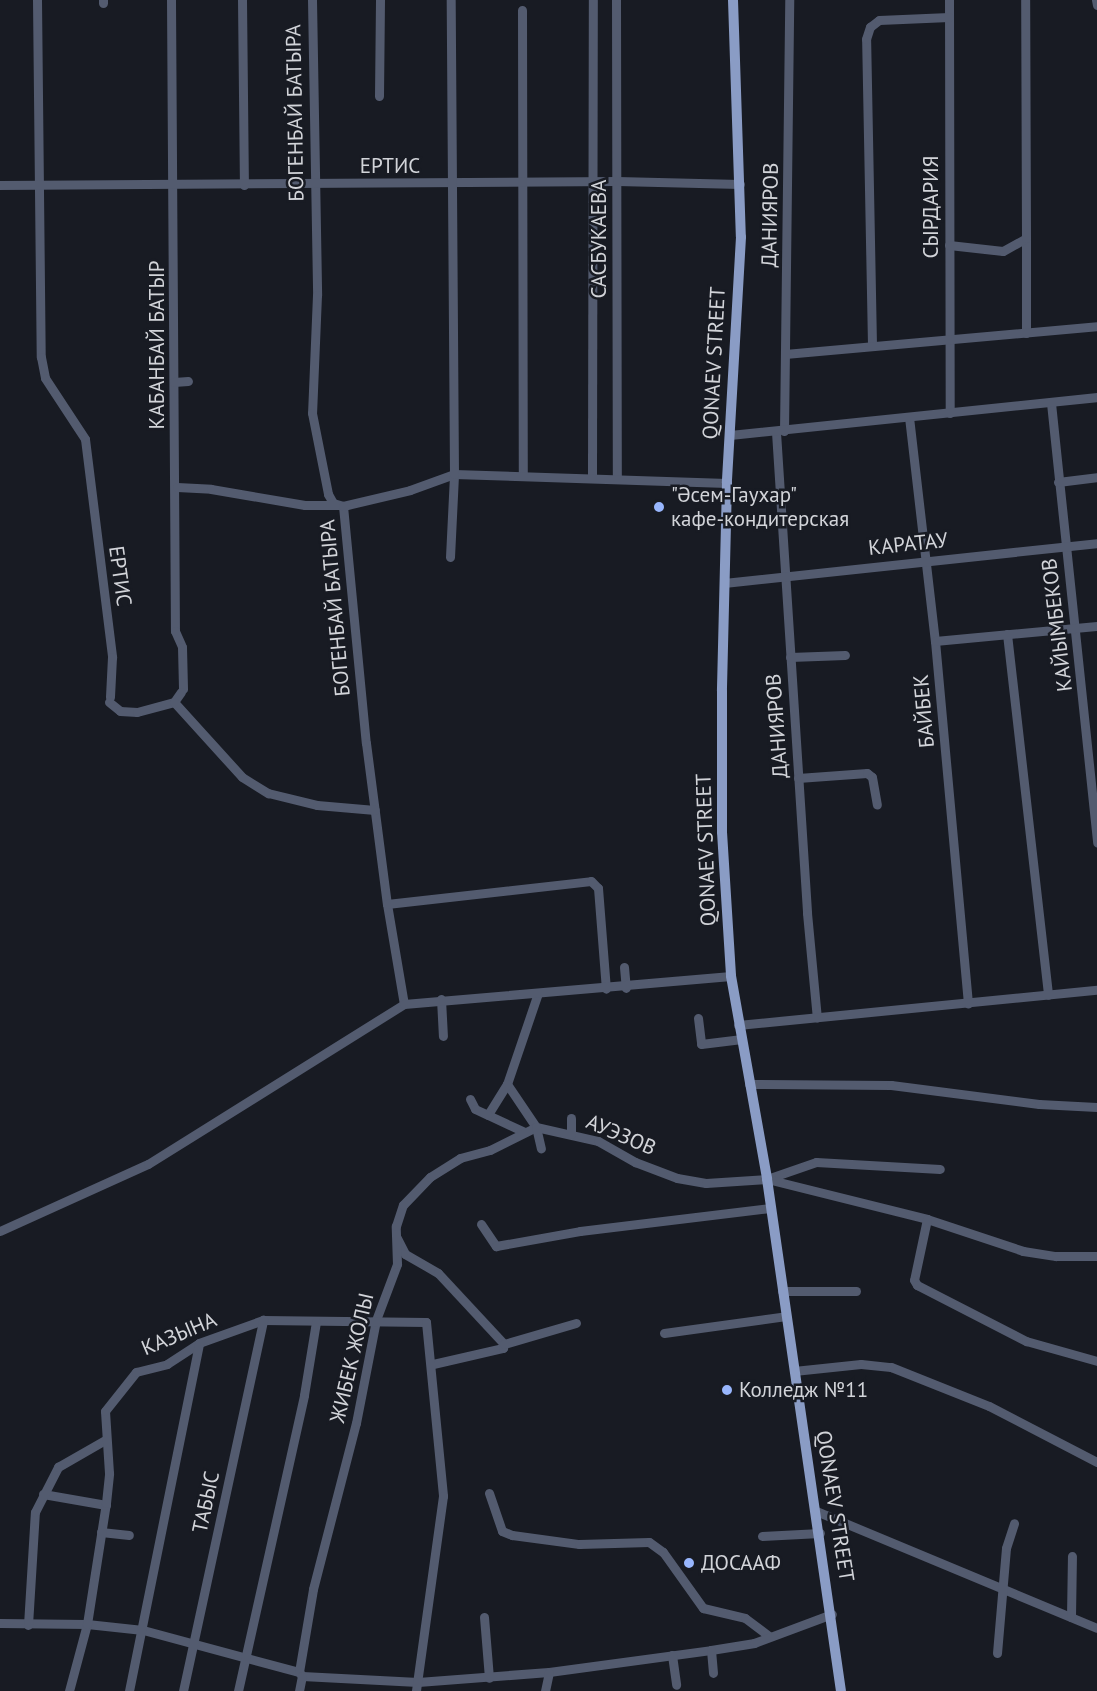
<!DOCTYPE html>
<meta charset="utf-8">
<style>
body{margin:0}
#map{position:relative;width:1097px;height:1691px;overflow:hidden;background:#181b23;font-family:"PT Sans",sans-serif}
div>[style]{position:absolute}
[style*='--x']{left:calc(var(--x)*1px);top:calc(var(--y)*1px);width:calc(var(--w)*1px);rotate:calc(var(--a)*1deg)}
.minor>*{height:9px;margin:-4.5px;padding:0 4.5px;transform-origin:4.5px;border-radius:4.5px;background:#535b6f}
.major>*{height:10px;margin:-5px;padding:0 5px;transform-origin:5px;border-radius:5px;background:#8a9cc5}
.dots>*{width:16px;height:16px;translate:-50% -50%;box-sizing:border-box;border:3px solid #181b23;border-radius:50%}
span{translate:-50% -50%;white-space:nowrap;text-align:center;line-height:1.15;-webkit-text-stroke:5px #181b23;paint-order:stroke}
.street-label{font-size:21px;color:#d2d4d9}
.poi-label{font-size:21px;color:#d2d4d9}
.left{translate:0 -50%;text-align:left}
</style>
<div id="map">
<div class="minor">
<div style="--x:37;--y:0;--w:357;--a:89.4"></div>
<div style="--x:41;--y:357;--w:21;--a:79"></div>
<div style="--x:45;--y:378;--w:73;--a:56.7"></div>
<div style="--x:85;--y:439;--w:220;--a:82.9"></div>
<div style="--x:112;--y:657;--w:40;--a:92.9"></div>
<div style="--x:103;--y:0;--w:3;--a:90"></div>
<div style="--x:171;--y:0;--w:631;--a:89.64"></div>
<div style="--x:175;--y:631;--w:17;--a:66"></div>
<div style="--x:182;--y:647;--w:42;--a:88.6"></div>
<div style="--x:242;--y:0;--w:185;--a:89.4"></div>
<div style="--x:312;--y:0;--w:295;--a:89"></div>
<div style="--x:317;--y:295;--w:118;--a:92.4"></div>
<div style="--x:312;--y:413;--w:83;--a:78.8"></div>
<div style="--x:328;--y:494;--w:10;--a:61"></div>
<div style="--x:333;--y:503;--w:10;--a:17"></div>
<div style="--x:616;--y:0;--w:479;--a:89.9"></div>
<div style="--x:949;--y:0;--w:413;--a:89.9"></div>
<div style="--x:1096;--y:0;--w:5;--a:79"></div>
<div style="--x:522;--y:10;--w:465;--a:89.9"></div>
<div style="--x:379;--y:96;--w:96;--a:-89.4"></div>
<div style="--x:0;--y:185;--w:617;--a:-0.37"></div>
<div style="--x:617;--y:181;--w:123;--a:1.4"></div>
<div style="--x:1026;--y:238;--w:95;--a:90"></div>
<div style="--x:949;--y:245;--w:54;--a:6.3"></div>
<div style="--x:1003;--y:251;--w:26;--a:-29"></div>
<div style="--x:1026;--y:238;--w:238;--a:-90.2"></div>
<div style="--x:872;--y:345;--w:306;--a:-91.1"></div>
<div style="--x:866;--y:39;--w:13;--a:-72"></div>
<div style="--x:870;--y:27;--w:11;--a:-38"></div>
<div style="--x:879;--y:20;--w:70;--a:-2.5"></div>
<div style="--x:785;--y:354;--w:313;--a:-5.1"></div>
<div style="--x:174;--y:382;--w:14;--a:-4"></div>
<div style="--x:1051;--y:403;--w:442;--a:84"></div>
<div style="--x:909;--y:417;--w:226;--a:83.4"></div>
<div style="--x:935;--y:641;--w:364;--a:84.8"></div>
<div style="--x:784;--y:431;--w:431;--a:-89.3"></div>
<div style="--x:776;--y:432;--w:482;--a:86.3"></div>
<div style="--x:807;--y:913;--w:105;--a:84.6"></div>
<div style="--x:730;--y:435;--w:369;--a:-5.9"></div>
<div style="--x:592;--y:478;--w:478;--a:-89.9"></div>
<div style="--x:1058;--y:482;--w:39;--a:-7"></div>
<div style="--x:177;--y:487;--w:34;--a:3"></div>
<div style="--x:211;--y:489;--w:95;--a:9.7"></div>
<div style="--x:305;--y:505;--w:33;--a:0"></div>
<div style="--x:343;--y:506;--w:238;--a:84.5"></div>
<div style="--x:366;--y:743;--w:162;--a:82.6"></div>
<div style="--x:387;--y:904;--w:101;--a:80.4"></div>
<div style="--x:343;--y:506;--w:69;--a:-13.4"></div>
<div style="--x:410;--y:490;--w:47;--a:-20"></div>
<div style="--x:454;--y:474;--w:273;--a:1.9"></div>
<div style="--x:450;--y:557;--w:83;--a:-87.2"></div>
<div style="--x:454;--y:474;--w:474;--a:-90.4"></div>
<div style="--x:724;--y:583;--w:375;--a:-6.1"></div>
<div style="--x:1007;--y:634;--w:363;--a:83.5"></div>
<div style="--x:935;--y:641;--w:163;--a:-5.3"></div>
<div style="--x:790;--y:657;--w:55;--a:-2.1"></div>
<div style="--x:109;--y:702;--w:14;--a:39"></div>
<div style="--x:120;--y:711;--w:17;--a:3"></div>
<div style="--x:137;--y:712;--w:38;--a:-15"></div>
<div style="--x:174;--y:702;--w:12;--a:-55"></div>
<div style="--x:174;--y:702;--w:101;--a:47.8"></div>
<div style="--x:242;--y:777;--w:31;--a:32"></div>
<div style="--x:268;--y:793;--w:50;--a:13.8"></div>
<div style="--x:317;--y:805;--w:58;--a:4.9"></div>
<div style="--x:798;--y:778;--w:69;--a:-4.1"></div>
<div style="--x:867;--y:773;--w:6;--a:39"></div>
<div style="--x:872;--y:777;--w:28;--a:80"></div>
<div style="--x:387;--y:904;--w:205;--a:-6.4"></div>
<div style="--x:591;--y:881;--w:10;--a:45"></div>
<div style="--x:598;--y:888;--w:101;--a:85.5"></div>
<div style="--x:624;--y:967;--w:21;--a:85"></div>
<div style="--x:538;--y:993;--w:96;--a:108.8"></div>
<div style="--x:507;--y:1084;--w:52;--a:56"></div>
<div style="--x:536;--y:1127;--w:64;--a:12.7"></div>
<div style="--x:598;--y:1141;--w:43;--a:29.6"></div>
<div style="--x:635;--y:1162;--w:45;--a:20.9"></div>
<div style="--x:677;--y:1178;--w:29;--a:10"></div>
<div style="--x:706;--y:1183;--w:61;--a:-3.8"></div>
<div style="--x:767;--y:1179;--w:52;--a:-19.1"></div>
<div style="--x:816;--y:1162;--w:124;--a:3.2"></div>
<div style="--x:441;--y:999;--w:37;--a:87"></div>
<div style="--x:698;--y:1018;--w:26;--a:83"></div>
<div style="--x:701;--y:1044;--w:39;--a:-7"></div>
<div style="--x:738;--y:1025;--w:361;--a:-5.6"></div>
<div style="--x:507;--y:1084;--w:36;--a:122"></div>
<div style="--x:488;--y:1115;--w:40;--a:25"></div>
<div style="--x:749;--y:1084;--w:142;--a:0.4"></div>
<div style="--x:891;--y:1085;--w:149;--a:7.3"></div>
<div style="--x:1039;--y:1104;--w:58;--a:3"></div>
<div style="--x:470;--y:1099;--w:11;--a:63"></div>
<div style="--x:475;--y:1109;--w:14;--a:25"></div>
<div style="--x:571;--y:1118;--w:16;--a:90"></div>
<div style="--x:767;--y:1179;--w:165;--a:14"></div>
<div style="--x:927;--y:1219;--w:101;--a:18.4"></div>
<div style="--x:1023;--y:1251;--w:33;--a:9"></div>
<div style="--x:1056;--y:1256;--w:41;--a:0"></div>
<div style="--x:927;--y:1219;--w:62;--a:102"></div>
<div style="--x:914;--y:1280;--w:6;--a:59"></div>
<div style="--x:917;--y:1285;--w:123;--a:27.2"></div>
<div style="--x:1026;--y:1341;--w:74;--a:15.7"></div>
<div style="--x:481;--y:1224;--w:27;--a:56"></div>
<div style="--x:496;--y:1246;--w:85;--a:-10.1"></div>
<div style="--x:580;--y:1231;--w:192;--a:-6.9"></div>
<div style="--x:0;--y:1231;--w:162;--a:-24.4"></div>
<div style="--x:148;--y:1164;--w:302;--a:-32"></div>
<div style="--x:404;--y:1004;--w:328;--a:-4.9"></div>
<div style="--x:397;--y:1238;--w:18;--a:63"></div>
<div style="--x:405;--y:1254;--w:38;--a:30"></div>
<div style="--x:438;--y:1273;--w:97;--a:47.1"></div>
<div style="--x:782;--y:1291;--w:74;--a:0"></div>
<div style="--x:664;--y:1333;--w:123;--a:-7.9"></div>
<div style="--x:433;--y:1364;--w:72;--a:-12.9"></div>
<div style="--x:503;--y:1348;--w:4;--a:-76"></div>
<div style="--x:504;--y:1344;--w:75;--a:-16.3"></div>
<div style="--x:794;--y:1371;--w:67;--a:-6"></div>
<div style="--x:861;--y:1364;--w:30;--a:6"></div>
<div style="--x:891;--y:1367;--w:105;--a:21.7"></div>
<div style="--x:989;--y:1406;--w:122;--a:27.4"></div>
<div style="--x:489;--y:1493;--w:40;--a:71.1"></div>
<div style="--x:502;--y:1531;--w:11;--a:22"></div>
<div style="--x:512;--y:1535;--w:68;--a:7.7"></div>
<div style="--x:579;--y:1544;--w:70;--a:-1.6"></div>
<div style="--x:649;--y:1542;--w:17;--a:36"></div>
<div style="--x:663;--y:1552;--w:69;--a:54.5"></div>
<div style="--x:703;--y:1608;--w:43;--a:13.4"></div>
<div style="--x:745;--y:1618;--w:30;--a:37"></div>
<div style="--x:43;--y:1494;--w:64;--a:9.9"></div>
<div style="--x:816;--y:1511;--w:304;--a:22.6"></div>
<div style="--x:101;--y:1532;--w:28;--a:6"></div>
<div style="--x:762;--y:1536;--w:58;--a:-3"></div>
<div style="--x:484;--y:1617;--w:61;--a:85.3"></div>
<div style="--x:1071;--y:1617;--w:61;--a:-89.1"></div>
<div style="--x:0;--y:1623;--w:87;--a:0.7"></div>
<div style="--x:87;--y:1624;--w:56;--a:6.1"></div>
<div style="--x:143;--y:1630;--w:162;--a:15.1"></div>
<div style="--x:299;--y:1672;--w:5;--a:53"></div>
<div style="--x:302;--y:1676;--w:116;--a:3"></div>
<div style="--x:418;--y:1682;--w:131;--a:-4.4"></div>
<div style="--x:549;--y:1672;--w:163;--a:-7.7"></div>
<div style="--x:711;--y:1650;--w:44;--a:-9.2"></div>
<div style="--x:754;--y:1643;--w:83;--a:-20.4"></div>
<div style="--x:28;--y:1625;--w:113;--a:-86.5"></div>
<div style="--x:35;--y:1512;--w:51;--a:-62.9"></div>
<div style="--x:58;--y:1467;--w:54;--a:-29.9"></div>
<div style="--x:711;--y:1650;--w:23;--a:85"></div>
<div style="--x:997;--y:1653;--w:105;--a:-85.1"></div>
<div style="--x:1006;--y:1548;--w:26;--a:-72"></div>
<div style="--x:672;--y:1655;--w:30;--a:82"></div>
<div style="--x:299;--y:1672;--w:84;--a:-80.4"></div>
<div style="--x:313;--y:1589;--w:171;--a:-75.5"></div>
<div style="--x:356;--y:1423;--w:105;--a:-79"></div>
<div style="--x:376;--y:1320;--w:60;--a:-69.4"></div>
<div style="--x:397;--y:1264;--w:38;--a:-92"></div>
<div style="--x:396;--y:1226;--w:22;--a:-72"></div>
<div style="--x:403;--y:1205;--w:39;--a:-46"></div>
<div style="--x:430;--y:1177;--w:36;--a:-32"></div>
<div style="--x:460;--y:1158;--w:31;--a:-15"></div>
<div style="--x:490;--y:1150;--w:51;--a:-26.6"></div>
<div style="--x:536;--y:1127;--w:22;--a:77"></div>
<div style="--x:69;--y:1691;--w:69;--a:-75"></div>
<div style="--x:87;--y:1624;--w:122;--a:-81.1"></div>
<div style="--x:106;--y:1503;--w:30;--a:-84"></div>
<div style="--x:109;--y:1473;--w:62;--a:-93.7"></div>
<div style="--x:105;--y:1411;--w:50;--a:-51.5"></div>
<div style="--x:136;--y:1372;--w:32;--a:-14"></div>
<div style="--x:167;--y:1364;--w:38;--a:-33"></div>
<div style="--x:199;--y:1343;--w:68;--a:-19.8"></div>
<div style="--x:263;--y:1320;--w:163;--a:0.7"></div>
<div style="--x:426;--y:1322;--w:175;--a:84.4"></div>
<div style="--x:443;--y:1496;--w:197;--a:97.9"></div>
<div style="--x:129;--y:1691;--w:355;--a:-78.6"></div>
<div style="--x:183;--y:1691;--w:380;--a:-77.8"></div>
<div style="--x:238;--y:1691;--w:303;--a:-77.4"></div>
<div style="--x:304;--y:1395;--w:74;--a:-80.7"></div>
<div style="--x:299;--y:1691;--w:15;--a:-79"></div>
<div style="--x:545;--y:1691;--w:19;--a:-78"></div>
</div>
<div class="major">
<div style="--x:733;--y:0;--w:237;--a:88.1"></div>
<div style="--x:741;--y:237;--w:246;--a:93.3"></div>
<div style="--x:727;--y:483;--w:208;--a:91.4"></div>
<div style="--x:722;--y:691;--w:141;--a:90"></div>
<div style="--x:722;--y:832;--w:144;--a:86.4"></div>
<div style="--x:731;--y:976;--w:206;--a:79.9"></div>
<div style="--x:767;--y:1179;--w:517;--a:81.78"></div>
</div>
<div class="dots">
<div style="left:659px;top:507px;background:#98b6fd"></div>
<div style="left:727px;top:1390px;background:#98b6fd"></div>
<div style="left:689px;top:1563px;background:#98b6fd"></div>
</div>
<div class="street-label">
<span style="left:295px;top:113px;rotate:-91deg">БОГЕНБАЙ БАТЫРА</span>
<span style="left:390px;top:166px">ЕРТИС</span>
<span style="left:931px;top:207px;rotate:-90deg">СЫРДАРИЯ</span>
<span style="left:770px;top:215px;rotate:-89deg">ДАНИЯРОВ</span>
<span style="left:599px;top:239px;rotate:-90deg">САСБУКАЕВА</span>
<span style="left:157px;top:345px;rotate:-90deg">КАБАНБАЙ БАТЫР</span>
<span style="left:714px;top:363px;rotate:-87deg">QONAEV STREET</span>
<span style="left:908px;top:544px;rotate:-6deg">КАРАТАУ</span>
<span style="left:120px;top:576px;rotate:82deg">ЕРТИС</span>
<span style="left:335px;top:608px;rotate:-95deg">БОГЕНБАЙ БАТЫРА</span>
<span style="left:1057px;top:625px;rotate:-97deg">КАЙЫМБЕКОВ</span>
<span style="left:924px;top:711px;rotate:-95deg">БАЙБЕК</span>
<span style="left:777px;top:726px;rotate:-94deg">ДАНИЯРОВ</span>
<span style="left:706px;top:850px;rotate:-92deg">QONAEV STREET</span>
<span style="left:621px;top:1135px;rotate:23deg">АУЭЗОВ</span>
<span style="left:179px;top:1334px;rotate:-23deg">КАЗЫНА</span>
<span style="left:352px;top:1358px;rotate:-77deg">ЖИБЕК ЖОЛЫ</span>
<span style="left:206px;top:1502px;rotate:-78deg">ТАБЫС</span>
<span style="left:835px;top:1506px;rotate:81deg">QONAEV STREET</span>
</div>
<div class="poi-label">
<span class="left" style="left:671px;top:507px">"Әсем-Гаухар"<br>кафе-кондитерская</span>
<span class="left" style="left:739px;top:1390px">Колледж №11</span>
<span class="left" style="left:701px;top:1563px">ДОСААФ</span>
</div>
</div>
